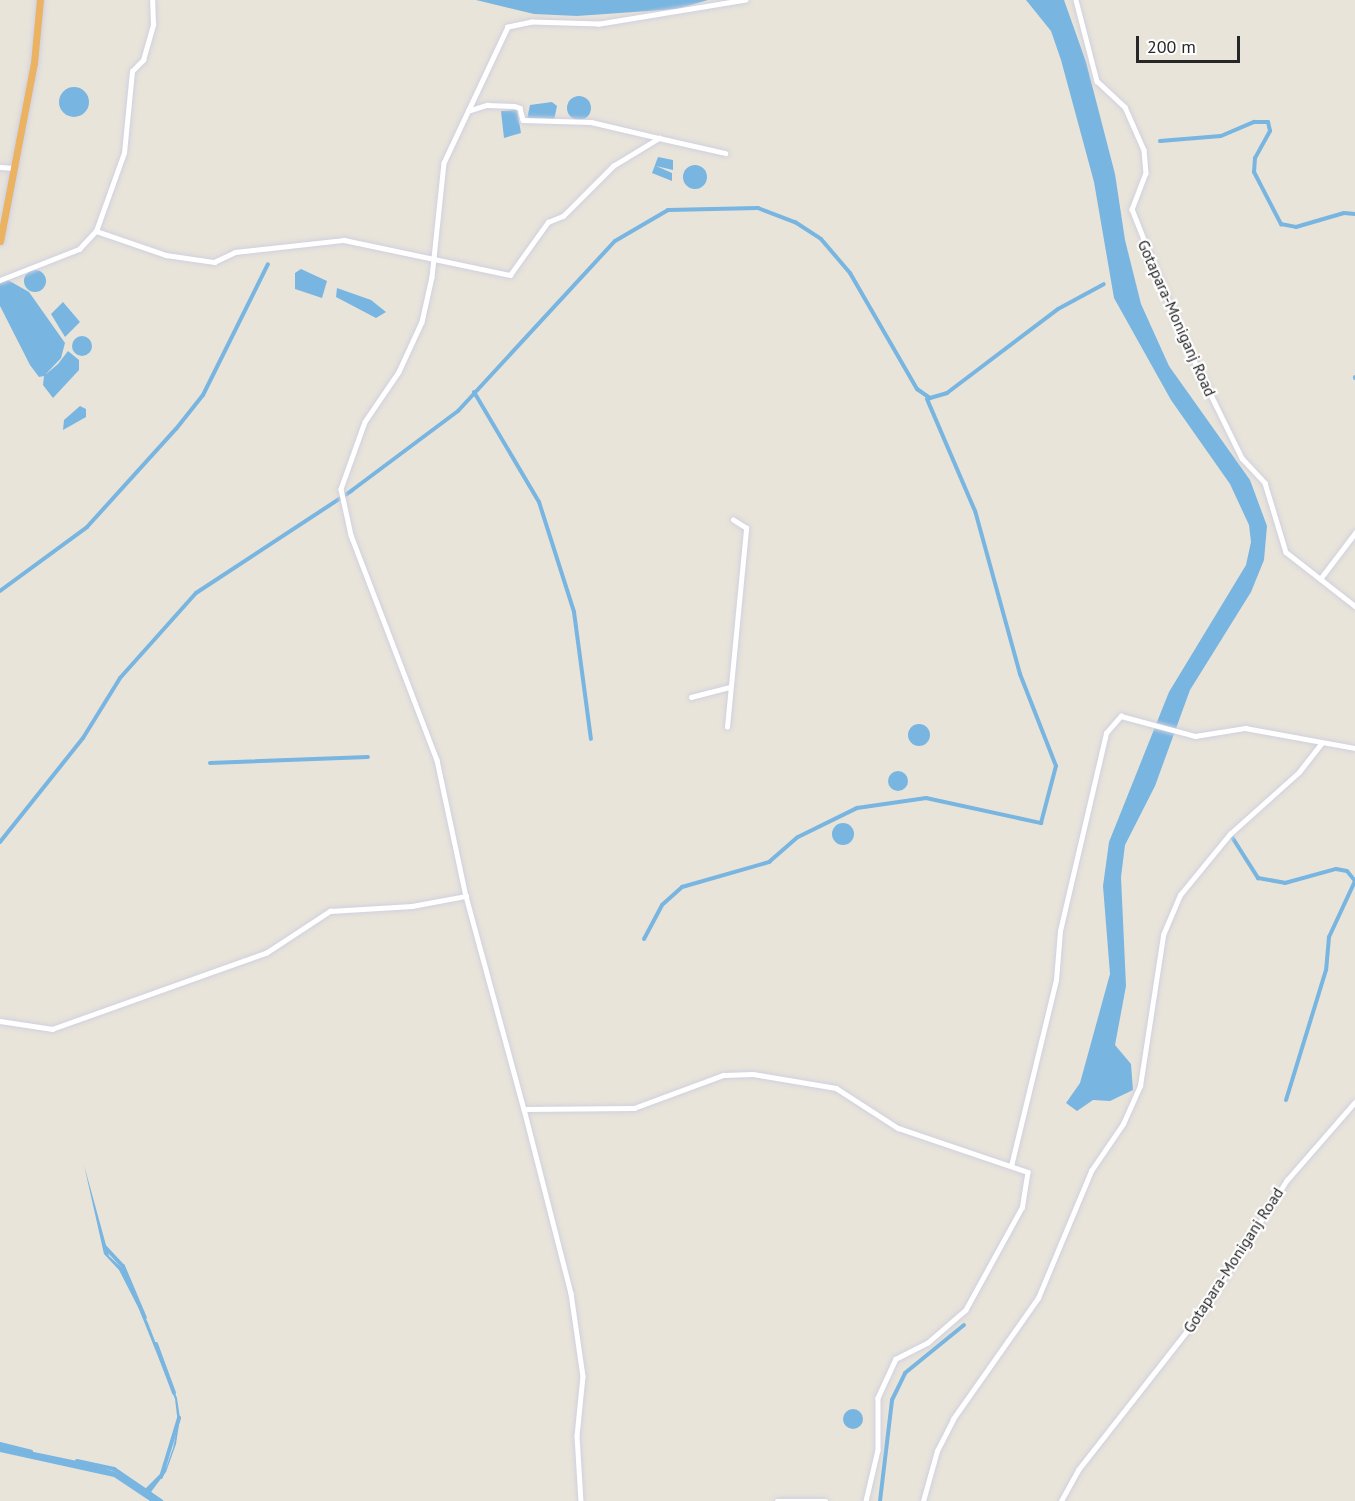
<!DOCTYPE html>
<style>
body{margin:0}
#map{position:relative;width:1355px;height:1501px;overflow:hidden;background:#e8e4da;font-family:"PT Sans",sans-serif}
div>[style]{position:absolute}
[style*='--x']{left:calc(var(--x)*1px);top:calc(var(--y)*1px);width:calc(var(--w)*1px);rotate:calc(var(--a)*1deg)}
.water>*{inset:0;background:#78b5e0}
.round{border-radius:50%}
.canal>*{height:4px;margin:-2px;padding:0 2px;transform-origin:2px;border-radius:2px;background:#78b5e0}
.roads{filter:drop-shadow(0 0 2px #d0d0df) drop-shadow(0 0 2px #d0d0df)}
.minor>*{height:4.5px;margin:-2.25px;padding:0 2.25px;transform-origin:2.25px;border-radius:2.25px;background:#fff}
.highway>*{height:7px;margin:-3.5px;padding:0 3.5px;transform-origin:3.5px;border-radius:3.5px;background:#ebb262}
span{translate:-50% -50%;white-space:nowrap;text-align:center;line-height:1.15;-webkit-text-stroke:4.5px #fff;paint-order:stroke}
.street-label{font-size:16px;color:#272727}
.scale{position:absolute;left:1136px;top:36px;width:104px;height:27px;box-sizing:border-box;border:3px solid #272727;border-top:0;padding-left:8px;font-size:18px;line-height:21px;white-space:nowrap;color:#272727;-webkit-text-stroke:4px #fff;paint-order:stroke}
</style>
<div id="map">
<div class="water">
<div style="clip-path:polygon(476px 0,708px 0,677px 9px,577px 16px,534px 14px)"></div>
<div style="clip-path:polygon(1026px 0,1064px 0,1086px 62px,1115px 174px,1125px 240px,1141px 304px,1169px 366px,1250px 480px,1267px 526px,1264px 560px,1251px 592px,1190px 690px,1155px 786px,1125px 845px,1121px 877px,1126px 986px,1115px 1045px,1131px 1064px,1133px 1090px,1110px 1101px,1093px 1100px,1077px 1111px,1066px 1103px,1080px 1083px,1110px 974px,1103px 886px,1109px 842px,1169px 692px,1246px 565px,1251px 542px,1249px 525px,1230px 484px,1171px 400px,1114px 298px,1094px 182px,1061px 60px,1051px 31px)"></div>
<div class="round" style="left:59px;top:87px;width:30px;height:30px"></div>
<div class="round" style="left:567px;top:96px;width:24px;height:24px"></div>
<div style="clip-path:polygon(552px 102px,557px 106px,554px 120px,527px 119px,530px 105px)"></div>
<div style="clip-path:polygon(517px 110px,521px 133px,504px 138px,501px 111px)"></div>
<div style="clip-path:polygon(658px 157px,673px 160px,673px 170px,656px 166px,672px 173px,672px 181px,652px 173px)"></div>
<div class="round" style="left:683px;top:165px;width:24px;height:24px"></div>
<div style="clip-path:polygon(301px 269px,327px 281px,322px 298px,295px 289px,295px 273px)"></div>
<div class="round" style="left:24px;top:270px;width:22px;height:22px"></div>
<div style="clip-path:polygon(6px 279px,29px 292px,65px 343px,61px 358px,45px 375px,58px 364px,68px 351px,79px 360px,79px 370px,53px 398px,43px 385px,44px 376px,39px 377px,30px 365px,0 306px,0 284px)"></div>
<div style="clip-path:polygon(337px 288px,371px 300px,386px 312px,376px 318px,336px 297px)"></div>
<div style="clip-path:polygon(63px 302px,80px 322px,65px 337px,51px 314px)"></div>
<div class="round" style="left:72px;top:336px;width:20px;height:20px"></div>
<div style="clip-path:polygon(80px 406px,86px 409px,86px 417px,63px 430px,64px 420px)"></div>
<div class="round" style="left:908px;top:724px;width:22px;height:22px"></div>
<div class="round" style="left:888px;top:771px;width:20px;height:20px"></div>
<div class="round" style="left:832px;top:823px;width:22px;height:22px"></div>
<div style="clip-path:polygon(84px 1165px,109px 1256px,122px 1268px,148px 1323px,177px 1398px,180px 1418px,176px 1444px,166px 1472px,151px 1492px,160px 1501px,150px 1501px,114px 1477px,0 1452px,0 1445px,82px 1462px,113px 1471px,145px 1489px,166px 1468px,173px 1448px,178px 1424px,175px 1399px,139px 1309px,119px 1270px,104px 1254px)"></div>
<div class="round" style="left:843px;top:1409px;width:20px;height:20px"></div>
</div>
<div class="canal">
<div style="--x:1160;--y:141;--w:61;--a:-4.7"></div>
<div style="--x:1221;--y:136;--w:36;--a:-23"></div>
<div style="--x:1254;--y:122;--w:14;--a:0"></div>
<div style="--x:1268;--y:122;--w:9;--a:77"></div>
<div style="--x:1270;--y:131;--w:31;--a:119"></div>
<div style="--x:1255;--y:158;--w:14;--a:94"></div>
<div style="--x:1254;--y:172;--w:59;--a:62.6"></div>
<div style="--x:1281;--y:224;--w:15;--a:11"></div>
<div style="--x:1296;--y:227;--w:50;--a:-16.3"></div>
<div style="--x:1344;--y:213;--w:11;--a:5"></div>
<div style="--x:1355;--y:378;--w:1;--a:-90"></div>
<div style="--x:474;--y:392;--w:128;--a:59.4"></div>
<div style="--x:539;--y:502;--w:115;--a:72.3"></div>
<div style="--x:574;--y:612;--w:128;--a:82.4"></div>
<div style="--x:0;--y:591;--w:108;--a:-36.3"></div>
<div style="--x:87;--y:527;--w:132;--a:-47.8"></div>
<div style="--x:176;--y:429;--w:43;--a:-51.5"></div>
<div style="--x:203;--y:395;--w:146;--a:-63.6"></div>
<div style="--x:210;--y:763;--w:158;--a:-2.2"></div>
<div style="--x:1232;--y:837;--w:49;--a:57.6"></div>
<div style="--x:1258;--y:878;--w:27;--a:10"></div>
<div style="--x:1285;--y:883;--w:53;--a:-15.4"></div>
<div style="--x:1336;--y:869;--w:11;--a:10"></div>
<div style="--x:1347;--y:871;--w:13;--a:51"></div>
<div style="--x:1355;--y:881;--w:62;--a:114.9"></div>
<div style="--x:1329;--y:937;--w:33;--a:95"></div>
<div style="--x:1326;--y:970;--w:136;--a:107.1"></div>
<div style="--x:0;--y:842;--w:133;--a:-51.4"></div>
<div style="--x:83;--y:738;--w:70;--a:-58.3"></div>
<div style="--x:120;--y:678;--w:114;--a:-48.2"></div>
<div style="--x:196;--y:593;--w:186;--a:-33.3"></div>
<div style="--x:351;--y:491;--w:134;--a:-36.8"></div>
<div style="--x:458;--y:411;--w:231;--a:-47.3"></div>
<div style="--x:615;--y:241;--w:61;--a:-30.3"></div>
<div style="--x:668;--y:210;--w:90;--a:-1.3"></div>
<div style="--x:758;--y:208;--w:40;--a:21"></div>
<div style="--x:795;--y:222;--w:31;--a:33"></div>
<div style="--x:821;--y:239;--w:45;--a:49.5"></div>
<div style="--x:850;--y:273;--w:134;--a:60"></div>
<div style="--x:917;--y:389;--w:16;--a:35"></div>
<div style="--x:930;--y:398;--w:18;--a:-16"></div>
<div style="--x:947;--y:393;--w:139;--a:-37.1"></div>
<div style="--x:1058;--y:309;--w:52;--a:-28.5"></div>
<div style="--x:644;--y:939;--w:38;--a:-62"></div>
<div style="--x:662;--y:905;--w:27;--a:-42"></div>
<div style="--x:682;--y:887;--w:91;--a:-16"></div>
<div style="--x:769;--y:862;--w:38;--a:-41"></div>
<div style="--x:798;--y:837;--w:66;--a:-26.2"></div>
<div style="--x:857;--y:808;--w:70;--a:-8.2"></div>
<div style="--x:926;--y:798;--w:118;--a:12.3"></div>
<div style="--x:1041;--y:823;--w:59;--a:-75.3"></div>
<div style="--x:1056;--y:766;--w:99;--a:-111.4"></div>
<div style="--x:1020;--y:674;--w:169;--a:-105.4"></div>
<div style="--x:975;--y:511;--w:122;--a:-113.2"></div>
<div style="--x:105;--y:1247;--w:26;--a:47"></div>
<div style="--x:123;--y:1266;--w:56;--a:67.1"></div>
<div style="--x:156;--y:1344;--w:52;--a:69.8"></div>
<div style="--x:0;--y:1444;--w:32;--a:14"></div>
<div style="--x:77;--y:1461;--w:38;--a:12"></div>
<div style="--x:114;--y:1469;--w:57;--a:34.2"></div>
<div style="--x:161;--y:1477;--w:62;--a:-73"></div>
<div style="--x:880;--y:1501;--w:102;--a:-83.2"></div>
<div style="--x:892;--y:1400;--w:30;--a:-64"></div>
<div style="--x:905;--y:1373;--w:76;--a:-39.1"></div>
</div>
<div class="roads">
<div class="minor">
<div style="--x:746;--y:0;--w:149;--a:170.7"></div>
<div style="--x:599;--y:24;--w:67;--a:-178.3"></div>
<div style="--x:532;--y:22;--w:25;--a:168"></div>
<div style="--x:508;--y:27;--w:150;--a:115.2"></div>
<div style="--x:444;--y:163;--w:115;--a:96"></div>
<div style="--x:432;--y:277;--w:46;--a:102.5"></div>
<div style="--x:422;--y:322;--w:55;--a:114.7"></div>
<div style="--x:399;--y:372;--w:60;--a:124.2"></div>
<div style="--x:365;--y:422;--w:71;--a:109.7"></div>
<div style="--x:341;--y:489;--w:47;--a:77.7"></div>
<div style="--x:351;--y:535;--w:241;--a:69.1"></div>
<div style="--x:437;--y:760;--w:139;--a:78"></div>
<div style="--x:466;--y:896;--w:221;--a:74.8"></div>
<div style="--x:524;--y:1109;--w:110;--a:-0.5"></div>
<div style="--x:634;--y:1108;--w:95;--a:-20.3"></div>
<div style="--x:723;--y:1075;--w:30;--a:-2"></div>
<div style="--x:753;--y:1074;--w:84;--a:9.6"></div>
<div style="--x:836;--y:1088;--w:74;--a:32.8"></div>
<div style="--x:898;--y:1128;--w:137;--a:18.7"></div>
<div style="--x:1028;--y:1172;--w:36;--a:99"></div>
<div style="--x:1022;--y:1208;--w:116;--a:118.8"></div>
<div style="--x:966;--y:1310;--w:50;--a:139"></div>
<div style="--x:928;--y:1343;--w:36;--a:153"></div>
<div style="--x:896;--y:1359;--w:43;--a:114.8"></div>
<div style="--x:878;--y:1398;--w:52;--a:90"></div>
<div style="--x:878;--y:1450;--w:52;--a:103.2"></div>
<div style="--x:1076;--y:0;--w:84;--a:75.5"></div>
<div style="--x:1097;--y:81;--w:38;--a:43"></div>
<div style="--x:1125;--y:107;--w:47;--a:66.2"></div>
<div style="--x:1144;--y:150;--w:23;--a:85"></div>
<div style="--x:1146;--y:173;--w:39;--a:111"></div>
<div style="--x:1132;--y:209;--w:139;--a:68.4"></div>
<div style="--x:1183;--y:338;--w:134;--a:63.8"></div>
<div style="--x:1242;--y:458;--w:34;--a:47"></div>
<div style="--x:1265;--y:483;--w:72;--a:73.1"></div>
<div style="--x:1286;--y:552;--w:88;--a:38"></div>
<div style="--x:468;--y:111;--w:20;--a:-18"></div>
<div style="--x:487;--y:105;--w:27;--a:2"></div>
<div style="--x:514;--y:106;--w:6;--a:18"></div>
<div style="--x:520;--y:108;--w:12;--a:76"></div>
<div style="--x:523;--y:120;--w:68;--a:1.7"></div>
<div style="--x:591;--y:122;--w:70;--a:13.2"></div>
<div style="--x:0;--y:167;--w:14;--a:4"></div>
<div style="--x:96;--y:231;--w:74;--a:18.9"></div>
<div style="--x:166;--y:255;--w:49;--a:8.3"></div>
<div style="--x:214;--y:262;--w:23;--a:-25"></div>
<div style="--x:235;--y:252;--w:110;--a:-6.3"></div>
<div style="--x:344;--y:240;--w:170;--a:11.9"></div>
<div style="--x:510;--y:275;--w:65;--a:-54.4"></div>
<div style="--x:548;--y:222;--w:16;--a:-22"></div>
<div style="--x:563;--y:216;--w:71;--a:-45"></div>
<div style="--x:613;--y:166;--w:54;--a:-31.3"></div>
<div style="--x:659;--y:138;--w:68;--a:12.8"></div>
<div style="--x:0;--y:280;--w:85;--a:-21.4"></div>
<div style="--x:79;--y:249;--w:25;--a:-47"></div>
<div style="--x:96;--y:231;--w:83;--a:-70.3"></div>
<div style="--x:124;--y:153;--w:82;--a:-84.4"></div>
<div style="--x:132;--y:71;--w:16;--a:-45"></div>
<div style="--x:143;--y:60;--w:37;--a:-74"></div>
<div style="--x:153;--y:24;--w:24;--a:-92"></div>
<div style="--x:1320;--y:579;--w:58;--a:-52.7"></div>
<div style="--x:691;--y:697;--w:40;--a:-14.4"></div>
<div style="--x:727;--y:727;--w:200;--a:-84.5"></div>
<div style="--x:746;--y:528;--w:15;--a:-148"></div>
<div style="--x:0;--y:1021;--w:53;--a:8.7"></div>
<div style="--x:52;--y:1029;--w:227;--a:-19.6"></div>
<div style="--x:266;--y:953;--w:77;--a:-33.3"></div>
<div style="--x:330;--y:911;--w:82;--a:-3.5"></div>
<div style="--x:412;--y:906;--w:55;--a:-10.5"></div>
<div style="--x:524;--y:1109;--w:190;--a:75.7"></div>
<div style="--x:571;--y:1293;--w:84;--a:81.8"></div>
<div style="--x:583;--y:1376;--w:60;--a:95.7"></div>
<div style="--x:577;--y:1436;--w:65;--a:86.5"></div>
<div style="--x:1011;--y:1166;--w:191;--a:-76.4"></div>
<div style="--x:1056;--y:980;--w:49;--a:-85.3"></div>
<div style="--x:1060;--y:931;--w:203;--a:-76.9"></div>
<div style="--x:1106;--y:733;--w:23;--a:-49"></div>
<div style="--x:1121;--y:716;--w:77;--a:15.1"></div>
<div style="--x:1195;--y:736;--w:51;--a:-9.1"></div>
<div style="--x:1245;--y:728;--w:112;--a:10.3"></div>
<div style="--x:777;--y:1501;--w:49;--a:0"></div>
<div style="--x:923;--y:1501;--w:52;--a:-74.4"></div>
<div style="--x:937;--y:1451;--w:36;--a:-63"></div>
<div style="--x:953;--y:1419;--w:148;--a:-54.9"></div>
<div style="--x:1038;--y:1298;--w:138;--a:-67.3"></div>
<div style="--x:1091;--y:1171;--w:57;--a:-55.8"></div>
<div style="--x:1123;--y:1124;--w:42;--a:-65.9"></div>
<div style="--x:1140;--y:1086;--w:153;--a:-81.3"></div>
<div style="--x:1163;--y:935;--w:43;--a:-67"></div>
<div style="--x:1180;--y:895;--w:79;--a:-50.7"></div>
<div style="--x:1230;--y:834;--w:93;--a:-41.9"></div>
<div style="--x:1299;--y:772;--w:36;--a:-52"></div>
<div style="--x:1061;--y:1501;--w:35;--a:-61"></div>
<div style="--x:1078;--y:1470;--w:206;--a:-51.9"></div>
<div style="--x:1205;--y:1308;--w:152;--a:-57.4"></div>
<div style="--x:1287;--y:1180;--w:103;--a:-48.9"></div>
</div>
<div class="highway">
<div style="--x:0;--y:241;--w:181;--a:-79.2"></div>
<div style="--x:34;--y:63;--w:63;--a:-84.6"></div>
</div>
</div>
<div class="street-label">
<span style="left:1177px;top:318px;rotate:66deg">Gotapara-Moniganj Road</span>
<span style="left:1233px;top:1260px;rotate:-57deg">Gotapara-Moniganj Road</span>
</div>
<div class="scale">200 m</div>
</div>
